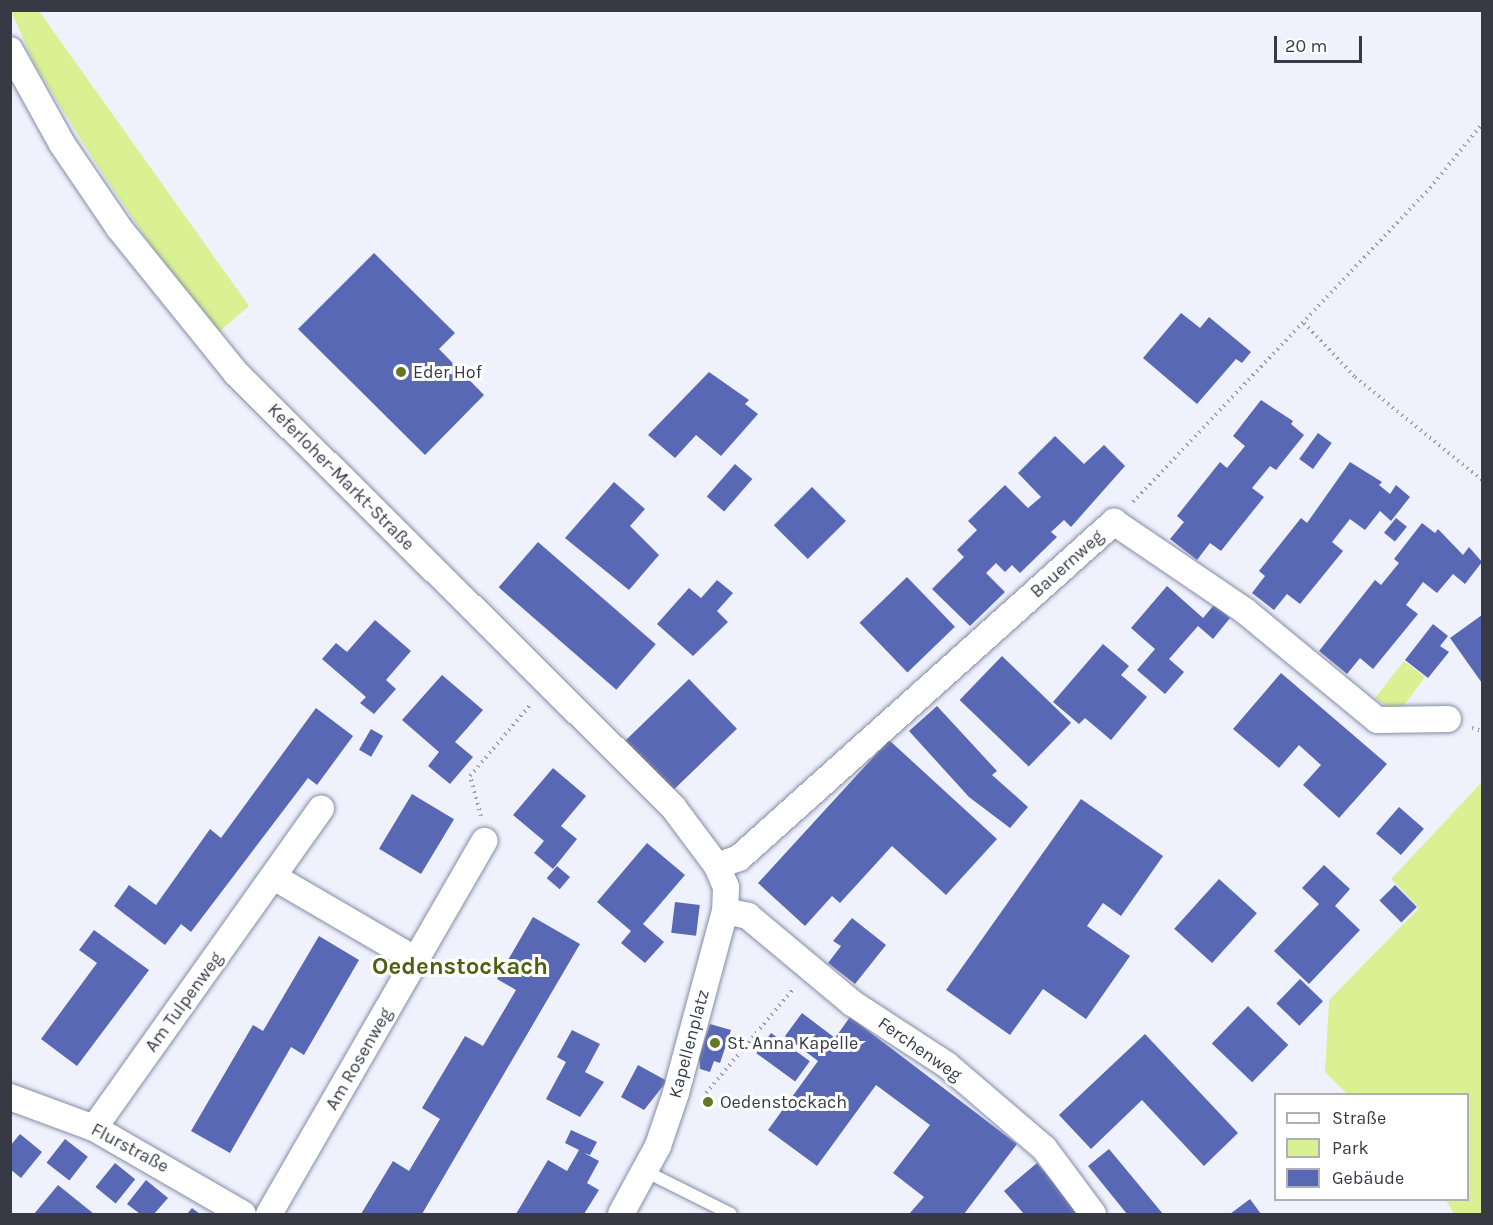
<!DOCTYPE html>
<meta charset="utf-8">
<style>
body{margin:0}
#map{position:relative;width:1493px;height:1225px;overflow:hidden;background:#eff2fd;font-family:Karla,sans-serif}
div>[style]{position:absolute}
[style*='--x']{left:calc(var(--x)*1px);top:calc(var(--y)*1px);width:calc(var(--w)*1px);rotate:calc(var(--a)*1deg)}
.green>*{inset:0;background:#d9f193}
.building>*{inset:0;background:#5868b5;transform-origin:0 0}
.path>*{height:4px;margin-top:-2px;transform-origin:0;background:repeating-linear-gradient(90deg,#9c9faa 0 1.5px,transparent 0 6px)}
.roads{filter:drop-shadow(0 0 2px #858ca5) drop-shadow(0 0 2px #858ca5)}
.lane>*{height:12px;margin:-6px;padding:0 6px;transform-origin:6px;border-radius:6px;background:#fff}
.street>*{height:26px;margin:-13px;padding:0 13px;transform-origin:13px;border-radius:13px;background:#fff}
.dots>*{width:16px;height:16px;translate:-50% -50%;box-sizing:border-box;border:3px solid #fff;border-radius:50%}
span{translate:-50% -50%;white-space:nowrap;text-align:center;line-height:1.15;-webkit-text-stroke:6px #fff;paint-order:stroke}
.poi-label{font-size:18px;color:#373a45}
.left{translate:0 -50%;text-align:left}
.street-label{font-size:18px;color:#373a45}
.district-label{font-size:24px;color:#4f5f11;font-weight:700}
.frame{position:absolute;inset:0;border:12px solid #373a45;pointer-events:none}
.legend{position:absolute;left:1274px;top:1093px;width:195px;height:108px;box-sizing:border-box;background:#fff;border:2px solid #afb0b5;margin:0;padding:8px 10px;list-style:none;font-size:18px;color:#373a45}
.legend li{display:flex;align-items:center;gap:12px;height:30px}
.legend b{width:30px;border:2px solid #afb0b5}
.scale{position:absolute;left:1274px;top:36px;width:88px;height:27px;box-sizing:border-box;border:3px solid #373a45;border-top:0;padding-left:8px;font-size:18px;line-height:21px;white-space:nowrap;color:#373a45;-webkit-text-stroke:4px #fff;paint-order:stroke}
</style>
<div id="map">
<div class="green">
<div style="clip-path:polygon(11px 11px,39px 11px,249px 306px,219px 332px,156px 253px,93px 159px,35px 65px)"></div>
<div style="clip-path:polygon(1404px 661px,1425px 677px,1402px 708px,1393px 711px,1375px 698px)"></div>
<div style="clip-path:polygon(1482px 782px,1482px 1214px,1454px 1214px,1446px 1200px,1468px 1200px,1468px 1094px,1347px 1094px,1325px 1072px,1329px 1000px,1419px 908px,1391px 879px)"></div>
</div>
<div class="building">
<div style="clip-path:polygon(374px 253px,455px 333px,439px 349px,484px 395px,425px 455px,298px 329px)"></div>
<div style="clip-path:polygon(1181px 313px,1200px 328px,1209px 317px,1251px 352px,1242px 363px,1236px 359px,1197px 404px,1143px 358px)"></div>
<div style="clip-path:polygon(709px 372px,749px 400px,745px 404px,758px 414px,721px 456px,696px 435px,675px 458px,648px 435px)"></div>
<div style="clip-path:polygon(1261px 400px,1293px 421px,1291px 424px,1304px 435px,1276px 470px,1270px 466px,1252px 488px,1264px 497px,1221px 551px,1210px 543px,1197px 560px,1170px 539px,1184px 522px,1177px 516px,1220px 462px,1227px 468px,1245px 446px,1233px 436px)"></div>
<div style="left:1318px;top:433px;width:17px;height:32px;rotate:36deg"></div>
<div style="clip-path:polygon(1055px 436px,1084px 464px,1104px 445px,1125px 466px,1071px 527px,1064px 520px,1051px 532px,1057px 537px,1020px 573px,1012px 565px,1005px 572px,996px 563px,986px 573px,1005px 592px,970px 626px,932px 589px,964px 557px,957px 550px,977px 530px,968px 521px,1005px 485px,1028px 508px,1041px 497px,1018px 473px)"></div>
<div style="clip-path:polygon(1350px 462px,1382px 482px,1379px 485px,1390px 494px,1396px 485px,1410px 497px,1391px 521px,1380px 511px,1365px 530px,1350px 519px,1332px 542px,1343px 551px,1300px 604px,1287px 594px,1274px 610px,1252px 593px,1265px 576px,1259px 571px,1301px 518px,1307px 523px)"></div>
<div style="left:735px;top:464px;width:23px;height:43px;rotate:41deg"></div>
<div style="clip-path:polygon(614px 482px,645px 509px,630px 526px,659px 555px,629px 590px,565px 538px)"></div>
<div style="left:812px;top:487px;width:48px;height:54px;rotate:45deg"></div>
<div style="left:1396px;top:518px;width:14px;height:19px;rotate:39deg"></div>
<div style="clip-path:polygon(1422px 523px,1435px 533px,1438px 529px,1463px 555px,1469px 547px,1482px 562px,1465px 584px,1453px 574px,1437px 593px,1423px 582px,1406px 605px,1418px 614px,1373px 669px,1360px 658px,1347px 674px,1319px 651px,1375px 580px,1381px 585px,1399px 563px,1394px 559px)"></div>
<div style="left:538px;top:542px;width:156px;height:60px;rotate:41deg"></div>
<div style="left:907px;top:577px;width:69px;height:66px;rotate:46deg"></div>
<div style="clip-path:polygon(717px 580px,733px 593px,717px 611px,728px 622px,693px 656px,657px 624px,689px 588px,701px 598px)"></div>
<div style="clip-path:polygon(1167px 586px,1203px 618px,1214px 605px,1230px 618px,1213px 639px,1198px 626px,1169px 659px,1184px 672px,1165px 694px,1137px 670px,1155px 649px,1131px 628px)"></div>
<div style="clip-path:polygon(1482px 615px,1482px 683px,1450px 638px)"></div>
<div style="clip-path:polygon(375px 620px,411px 651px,386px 680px,396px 689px,374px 714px,360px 703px,366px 697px,322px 659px,336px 643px,347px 652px)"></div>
<div style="clip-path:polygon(1433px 624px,1448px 636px,1440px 646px,1449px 652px,1428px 678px,1405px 660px)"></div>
<div style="clip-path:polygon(1103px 644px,1129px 666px,1121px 675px,1147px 697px,1111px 740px,1085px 718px,1079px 724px,1053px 702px)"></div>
<div style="left:1002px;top:656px;width:96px;height:61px;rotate:44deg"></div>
<div style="clip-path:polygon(1281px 673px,1387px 764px,1339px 818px,1303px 785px,1321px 765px,1299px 745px,1279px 768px,1233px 729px)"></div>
<div style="clip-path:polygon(442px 675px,483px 710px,455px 742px,473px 757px,450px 784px,428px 766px,439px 752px,402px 720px)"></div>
<div style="left:689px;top:679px;width:69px;height:97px;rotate:46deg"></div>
<div style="clip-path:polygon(937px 706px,997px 771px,992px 775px,1028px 807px,1010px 828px,969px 797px,909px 731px)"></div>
<div style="clip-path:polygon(316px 708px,353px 736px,317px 785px,308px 778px,191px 932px,181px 924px,165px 945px,114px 906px,129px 885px,156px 905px,210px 829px,221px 838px)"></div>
<div style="left:371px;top:729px;width:14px;height:24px;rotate:30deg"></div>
<div style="clip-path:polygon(889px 740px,997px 839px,946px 895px,892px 846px,840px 903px,832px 896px,805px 926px,758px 883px)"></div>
<div style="clip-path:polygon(553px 768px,586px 796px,561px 826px,577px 839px,553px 869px,534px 853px,544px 841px,513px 815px)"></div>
<div style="left:412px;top:794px;width:49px;height:64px;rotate:31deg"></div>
<div style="clip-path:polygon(1081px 799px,1163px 856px,1121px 916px,1103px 903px,1087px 926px,1130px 956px,1086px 1019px,1043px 989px,1010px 1035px,946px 990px)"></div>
<div style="left:1399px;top:807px;width:33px;height:35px;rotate:41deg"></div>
<div style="clip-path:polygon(647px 843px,685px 875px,643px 924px,664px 942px,645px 963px,621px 943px,631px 931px,597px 902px)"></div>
<div style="clip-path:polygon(1324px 865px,1350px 889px,1335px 906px,1360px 930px,1309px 984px,1274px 951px,1319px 904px,1302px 888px)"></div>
<div style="left:557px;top:866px;width:17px;height:16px;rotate:40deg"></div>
<div style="left:1219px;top:879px;width:51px;height:67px;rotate:42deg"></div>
<div style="left:1395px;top:885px;width:31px;height:22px;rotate:45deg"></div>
<div style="left:675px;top:902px;width:25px;height:31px;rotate:7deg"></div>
<div style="clip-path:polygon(533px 917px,580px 944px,422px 1214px,361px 1214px,393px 1161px,409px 1171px,440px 1119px,422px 1108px,465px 1036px,483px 1046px,516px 990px,497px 979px)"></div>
<div style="clip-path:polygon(852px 918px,886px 945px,855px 984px,828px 963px,841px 946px,833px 941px)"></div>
<div style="clip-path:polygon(94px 930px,149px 970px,77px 1066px,41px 1039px,97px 963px,79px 950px)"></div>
<div style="clip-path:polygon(319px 936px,359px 960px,304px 1055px,291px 1047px,230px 1153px,191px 1131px,253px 1025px,263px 1031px)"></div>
<div style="left:1300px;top:979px;width:32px;height:34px;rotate:44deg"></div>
<div style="left:1248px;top:1006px;width:56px;height:52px;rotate:44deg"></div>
<div style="clip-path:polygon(802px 1013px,835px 1038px,850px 1017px,1017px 1144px,964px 1214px,909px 1214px,924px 1197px,893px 1173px,930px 1125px,876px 1085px,817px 1166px,768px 1130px,818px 1061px,785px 1036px)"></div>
<div style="clip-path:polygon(710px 1024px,731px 1030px,720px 1063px,714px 1061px,710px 1072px,700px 1069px,699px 1057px)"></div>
<div style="clip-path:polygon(572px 1030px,600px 1044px,585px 1072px,604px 1082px,580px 1117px,546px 1099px,566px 1062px,557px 1057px)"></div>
<div style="left:771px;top:1033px;width:48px;height:25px;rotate:36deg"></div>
<div style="clip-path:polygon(1145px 1034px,1238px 1133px,1204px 1166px,1142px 1100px,1091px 1149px,1059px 1115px)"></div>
<div style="clip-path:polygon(638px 1065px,667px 1081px,644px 1110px,621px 1097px)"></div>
<div style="clip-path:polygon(571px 1130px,597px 1142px,590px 1155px,584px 1153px,599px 1161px,587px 1183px,599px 1190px,584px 1214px,516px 1214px,548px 1160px,567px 1171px,579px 1150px,565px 1143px)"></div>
<div style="clip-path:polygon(20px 1134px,42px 1152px,21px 1178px,10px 1169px,10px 1146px)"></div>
<div style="left:65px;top:1139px;width:29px;height:30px;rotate:38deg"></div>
<div style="clip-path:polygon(1109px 1149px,1163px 1214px,1127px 1214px,1088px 1166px)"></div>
<div style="left:115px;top:1163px;width:26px;height:31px;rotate:39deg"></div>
<div style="clip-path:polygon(1037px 1163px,1080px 1214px,1024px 1214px,1004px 1191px)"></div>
<div style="clip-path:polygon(146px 1180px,168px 1198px,154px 1214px,140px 1214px,127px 1204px)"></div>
<div style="clip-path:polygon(58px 1185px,94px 1214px,34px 1214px)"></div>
<div style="clip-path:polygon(1250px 1199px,1261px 1214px,1230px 1214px)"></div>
<div style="clip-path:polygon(192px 1208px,200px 1214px,187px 1214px)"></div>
</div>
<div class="path">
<div style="--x:1304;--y:323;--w:74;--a:46.6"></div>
<div style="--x:1355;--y:377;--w:164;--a:39"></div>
<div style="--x:1133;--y:502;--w:432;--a:-46.6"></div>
<div style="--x:1430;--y:188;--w:82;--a:-50.9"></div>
<div style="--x:1472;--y:728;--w:10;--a:17"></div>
<div style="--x:481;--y:816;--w:41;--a:-105.4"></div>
<div style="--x:470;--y:776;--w:94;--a:-49.7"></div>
<div style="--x:706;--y:1093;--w:137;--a:-50"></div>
</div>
<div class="roads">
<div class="lane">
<div style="--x:645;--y:1171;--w:96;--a:26.6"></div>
</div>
<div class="street">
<div style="--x:10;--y:50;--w:107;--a:61"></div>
<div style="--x:62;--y:144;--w:102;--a:55.8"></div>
<div style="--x:119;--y:228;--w:186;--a:51.1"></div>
<div style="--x:236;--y:373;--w:616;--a:44.8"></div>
<div style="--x:673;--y:807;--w:74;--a:53.3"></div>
<div style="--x:717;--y:866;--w:23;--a:67"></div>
<div style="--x:726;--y:887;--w:24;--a:92"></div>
<div style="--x:725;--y:911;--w:188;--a:105.1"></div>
<div style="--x:676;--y:1093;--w:56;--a:108.8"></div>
<div style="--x:658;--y:1146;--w:77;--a:118.6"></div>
<div style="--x:717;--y:866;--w:23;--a:-20"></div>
<div style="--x:739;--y:858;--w:504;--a:-41.86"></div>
<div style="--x:1114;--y:522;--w:158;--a:34.2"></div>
<div style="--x:1245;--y:611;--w:171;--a:39.5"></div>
<div style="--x:1377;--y:720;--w:71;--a:-0.8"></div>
<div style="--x:274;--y:877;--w:164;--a:30.3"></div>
<div style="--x:725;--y:911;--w:24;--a:12"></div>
<div style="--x:748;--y:916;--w:136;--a:39.9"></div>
<div style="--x:852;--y:1003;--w:113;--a:33.1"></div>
<div style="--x:947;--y:1065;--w:128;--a:40.6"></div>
<div style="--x:1044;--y:1148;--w:82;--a:53.4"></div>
<div style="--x:10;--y:1097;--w:90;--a:20.3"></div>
<div style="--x:94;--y:1128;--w:172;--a:30"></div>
<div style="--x:94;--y:1128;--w:392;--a:-54.6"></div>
<div style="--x:269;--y:1214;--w:431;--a:-60"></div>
</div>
</div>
<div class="dots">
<div style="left:401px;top:372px;background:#657725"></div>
<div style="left:715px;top:1043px;background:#657725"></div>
<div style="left:708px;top:1102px;background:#657725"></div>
</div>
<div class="poi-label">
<span class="left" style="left:413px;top:372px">Eder Hof</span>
<span class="left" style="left:727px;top:1043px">St. Anna Kapelle</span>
<span class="left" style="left:720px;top:1102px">Oedenstockach</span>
</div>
<div class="street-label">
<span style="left:341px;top:477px;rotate:45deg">Keferloher-Markt-Straße</span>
<span style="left:1067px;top:564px;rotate:-42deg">Bauernweg</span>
<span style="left:184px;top:1002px;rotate:-54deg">Am Tulpenweg</span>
<span style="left:689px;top:1044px;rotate:-75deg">Kapellenplatz</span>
<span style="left:920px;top:1049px;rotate:35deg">Ferchenweg</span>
<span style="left:359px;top:1059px;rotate:-60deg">Am Rosenweg</span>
<span style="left:130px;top:1148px;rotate:28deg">Flurstraße</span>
</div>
<div class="district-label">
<span style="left:460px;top:967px">Oedenstockach</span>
</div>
<div class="frame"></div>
<ul class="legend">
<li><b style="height:8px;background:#fff"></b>Straße</li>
<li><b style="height:16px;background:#d9f193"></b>Park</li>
<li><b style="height:16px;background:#5868b5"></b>Gebäude</li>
</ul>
<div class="scale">20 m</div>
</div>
